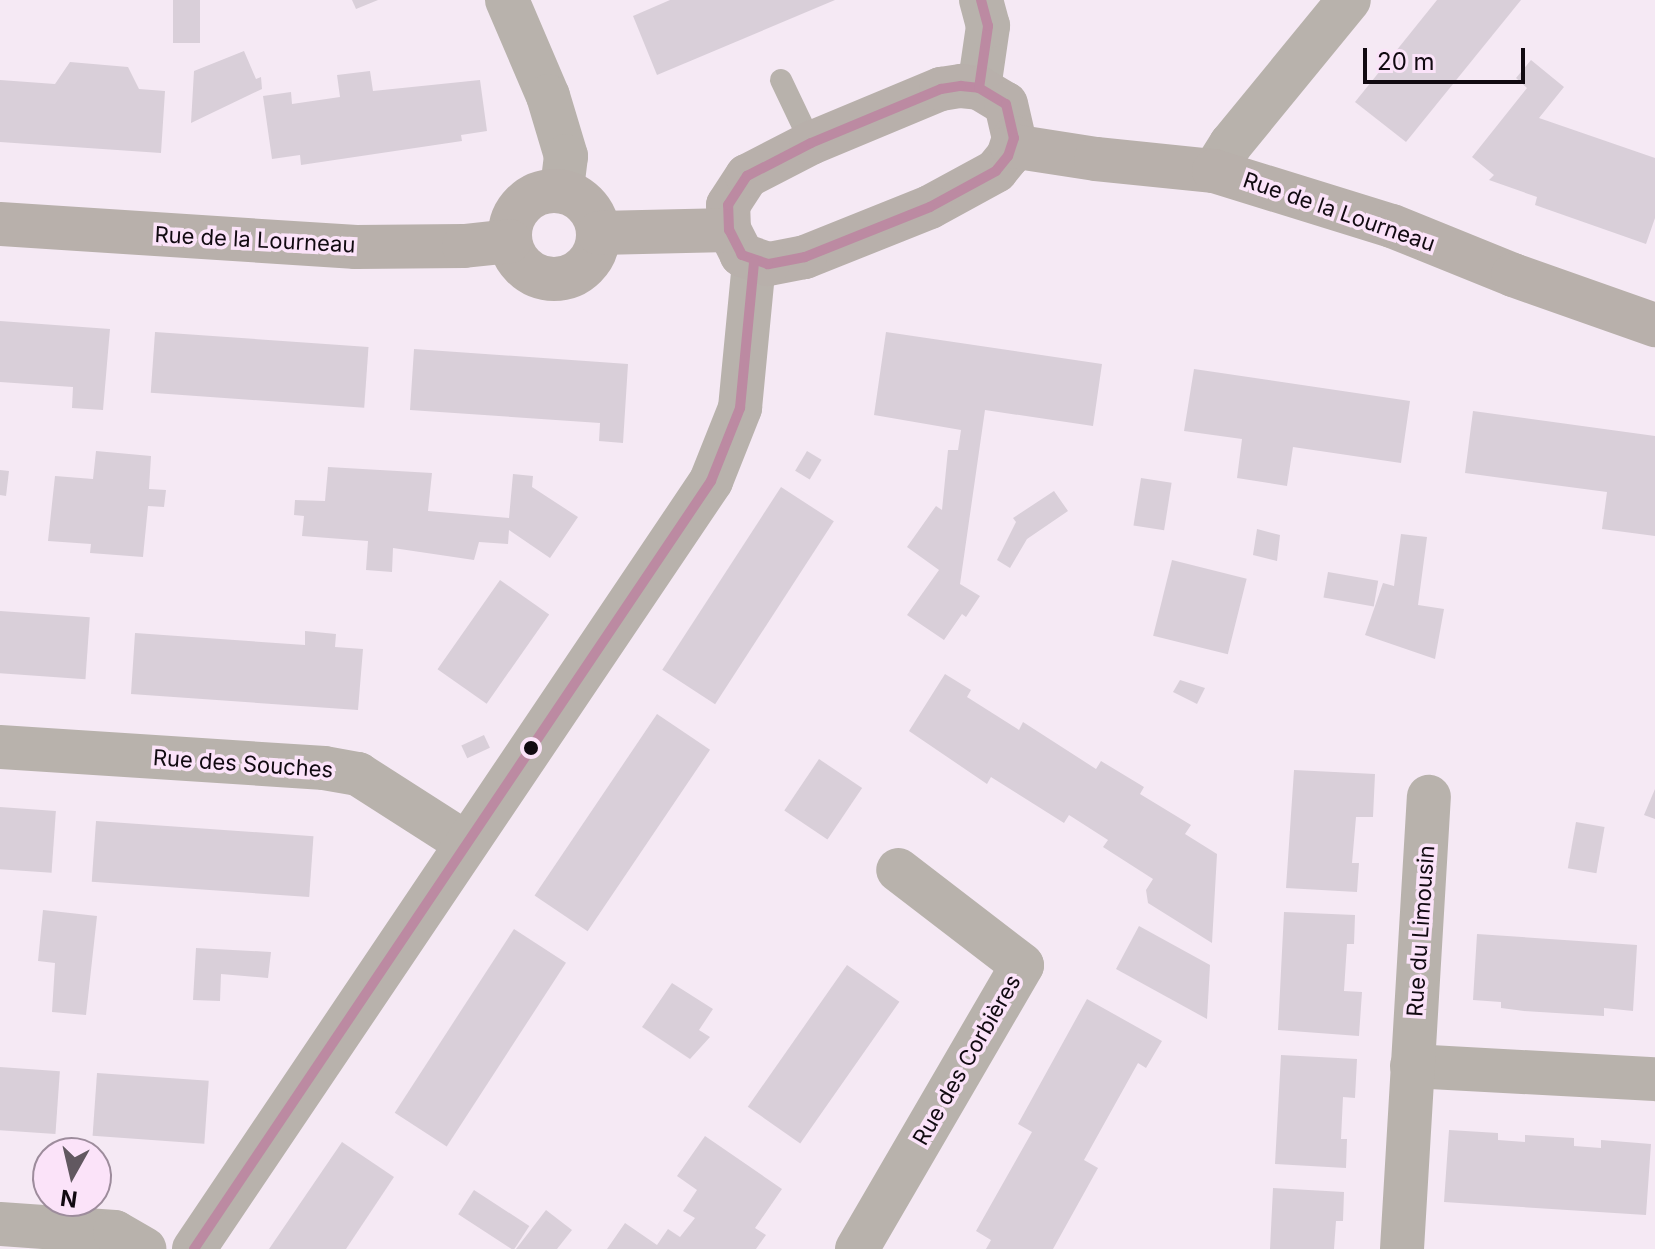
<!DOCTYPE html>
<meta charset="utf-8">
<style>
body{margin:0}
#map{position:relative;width:1655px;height:1249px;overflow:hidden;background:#f5e9f4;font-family:Inter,sans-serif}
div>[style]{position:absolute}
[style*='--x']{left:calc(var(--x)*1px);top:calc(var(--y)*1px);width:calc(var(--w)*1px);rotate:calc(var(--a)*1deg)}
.building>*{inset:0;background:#d9cfd9;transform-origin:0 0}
.lane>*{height:22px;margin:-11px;padding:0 11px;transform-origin:11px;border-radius:11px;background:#b8b2ac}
.street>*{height:44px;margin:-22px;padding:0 22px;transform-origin:22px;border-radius:22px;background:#b8b2ac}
.secondary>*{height:44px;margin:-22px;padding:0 22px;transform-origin:22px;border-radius:22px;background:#b8b0ab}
.secondary>.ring{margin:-22px;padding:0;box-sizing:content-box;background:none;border:44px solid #b8b0ab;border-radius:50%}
.bus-1>*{height:10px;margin:-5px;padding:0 5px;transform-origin:5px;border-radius:5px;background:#bc8aa2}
.dots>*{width:22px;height:22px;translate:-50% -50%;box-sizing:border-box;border:4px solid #fbe3f9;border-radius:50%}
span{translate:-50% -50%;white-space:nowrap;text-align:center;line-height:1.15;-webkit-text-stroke:7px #fbe3f9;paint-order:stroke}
.street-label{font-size:22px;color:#110a11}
.north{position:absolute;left:32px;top:1137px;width:80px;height:80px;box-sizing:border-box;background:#fbe3f9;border:2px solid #9d8c9c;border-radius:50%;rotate:188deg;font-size:22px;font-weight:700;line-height:32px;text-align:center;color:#110a11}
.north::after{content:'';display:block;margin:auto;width:28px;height:36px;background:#615860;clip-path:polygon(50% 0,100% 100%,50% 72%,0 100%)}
.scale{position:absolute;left:1363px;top:48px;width:162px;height:36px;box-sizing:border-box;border:4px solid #110a11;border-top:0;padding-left:10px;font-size:24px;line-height:28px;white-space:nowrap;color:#110a11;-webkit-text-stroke:6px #fbe3f9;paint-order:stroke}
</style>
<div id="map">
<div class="building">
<div style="left:173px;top:0;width:27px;height:43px"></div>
<div style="clip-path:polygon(352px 0,378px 0,356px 9px)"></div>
<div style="clip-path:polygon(670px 0,835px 0,657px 75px,633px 16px)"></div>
<div style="clip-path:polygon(1437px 0,1521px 0,1406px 142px,1355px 102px)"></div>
<div style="clip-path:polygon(244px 51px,256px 79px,261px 77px,262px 89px,191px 123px,194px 71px)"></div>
<div style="clip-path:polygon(1531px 60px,1564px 87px,1539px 118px,1655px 158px,1655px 218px,1646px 244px,1535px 205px,1537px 197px,1489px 180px,1494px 175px,1472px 157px,1527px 88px,1516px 78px)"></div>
<div style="clip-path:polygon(70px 62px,128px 67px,139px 89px,165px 91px,161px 153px,0 142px,0 80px,55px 84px)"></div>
<div style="clip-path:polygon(370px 71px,373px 91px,480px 80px,487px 131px,461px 135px,462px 141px,301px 165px,300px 155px,272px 159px,263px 96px,291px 92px,292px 104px,340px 97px,337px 75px)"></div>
<div style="clip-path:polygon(0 321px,110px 329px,103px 410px,72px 408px,73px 387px,0 382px)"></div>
<div style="left:155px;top:332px;width:214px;height:61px;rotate:4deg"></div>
<div style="clip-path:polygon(886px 332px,1102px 364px,1093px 426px,985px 410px,960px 584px,980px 596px,966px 617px,962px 614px,944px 640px,907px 615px,939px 570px,907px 547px,936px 506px,942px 510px,948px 450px,958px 450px,961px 430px,874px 415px)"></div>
<div style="clip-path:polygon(414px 349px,628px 364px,623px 443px,599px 441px,600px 423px,410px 410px)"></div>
<div style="clip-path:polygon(1194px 369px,1410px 401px,1401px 463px,1293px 447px,1287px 486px,1237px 478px,1242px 439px,1184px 431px)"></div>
<div style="clip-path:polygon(1473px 411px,1655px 436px,1655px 536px,1602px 529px,1607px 492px,1465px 473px)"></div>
<div style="clip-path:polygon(96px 451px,151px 456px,149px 489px,166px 490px,164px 507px,148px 506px,143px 557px,90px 553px,91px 544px,48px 541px,55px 476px,93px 479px)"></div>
<div style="left:807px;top:451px;width:17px;height:23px;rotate:31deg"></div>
<div style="clip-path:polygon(328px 467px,432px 473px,428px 511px,509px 518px,513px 474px,533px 476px,532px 487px,578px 517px,550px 558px,509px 530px,508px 544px,479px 542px,474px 560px,393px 548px,392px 572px,366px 570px,368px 541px,302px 536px,304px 516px,294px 515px,295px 500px,325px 501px)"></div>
<div style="clip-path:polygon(0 470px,9px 471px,6px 496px,0 495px)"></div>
<div style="left:1141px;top:478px;width:31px;height:48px;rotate:9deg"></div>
<div style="left:781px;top:487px;width:63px;height:218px;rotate:33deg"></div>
<div style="clip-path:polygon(1054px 491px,1068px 511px,1027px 539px,1010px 568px,997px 560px,1016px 522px,1013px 518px)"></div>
<div style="clip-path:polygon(1257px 529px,1280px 535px,1277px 561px,1253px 555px)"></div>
<div style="clip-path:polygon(1401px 534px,1427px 537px,1418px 605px,1444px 609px,1435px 659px,1365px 635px,1383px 583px,1394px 586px)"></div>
<div style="left:1172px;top:560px;width:77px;height:78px;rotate:14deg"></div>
<div style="left:1328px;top:572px;width:51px;height:26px;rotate:10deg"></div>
<div style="left:500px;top:580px;width:60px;height:109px;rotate:35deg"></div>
<div style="left:0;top:611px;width:90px;height:62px;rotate:4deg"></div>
<div style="clip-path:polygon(305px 631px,336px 634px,335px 647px,363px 649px,358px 710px,131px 694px,135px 633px,305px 645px)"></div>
<div style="clip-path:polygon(945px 674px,971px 690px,967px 697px,1019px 730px,1023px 722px,1096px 769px,1101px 761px,1144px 787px,1140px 794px,1191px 825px,1185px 834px,1217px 854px,1212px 943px,1148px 903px,1146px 890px,1153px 879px,1103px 847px,1108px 840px,1069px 815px,1064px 823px,991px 777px,987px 784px,909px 731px)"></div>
<div style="clip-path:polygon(1180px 680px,1205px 688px,1197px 704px,1173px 692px)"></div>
<div style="left:657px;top:714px;width:64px;height:219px;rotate:34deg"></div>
<div style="left:484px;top:735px;width:14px;height:25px;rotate:65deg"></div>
<div style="left:819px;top:759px;width:52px;height:62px;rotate:34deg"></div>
<div style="clip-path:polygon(1294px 770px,1375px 774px,1373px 817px,1356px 817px,1352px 863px,1359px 863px,1357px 892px,1286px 888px)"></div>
<div style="clip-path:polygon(1655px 789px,1655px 819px,1644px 815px)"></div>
<div style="left:0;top:807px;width:56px;height:62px;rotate:4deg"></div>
<div style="left:96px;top:821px;width:218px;height:61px;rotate:4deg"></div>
<div style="left:1576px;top:822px;width:29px;height:47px;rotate:10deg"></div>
<div style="clip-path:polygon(43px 910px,97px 916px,86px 1015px,52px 1012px,55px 963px,38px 961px)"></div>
<div style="clip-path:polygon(1284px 912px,1355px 915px,1354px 944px,1347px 944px,1344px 991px,1362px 992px,1359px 1036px,1278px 1030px)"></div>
<div style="clip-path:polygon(1139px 926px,1210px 965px,1207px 1019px,1116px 969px)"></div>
<div style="left:514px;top:929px;width:62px;height:219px;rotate:33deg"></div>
<div style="clip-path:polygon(1477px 934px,1637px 945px,1633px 1011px,1604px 1008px,1604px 1016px,1524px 1011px,1501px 1008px,1501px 1002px,1473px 1000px)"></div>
<div style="clip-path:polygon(196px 948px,271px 952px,268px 978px,221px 974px,220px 1001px,193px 1000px)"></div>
<div style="left:847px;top:965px;width:64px;height:173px;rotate:35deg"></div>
<div style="clip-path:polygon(672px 983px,713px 1009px,699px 1030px,710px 1037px,690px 1059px,642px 1027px)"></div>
<div style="clip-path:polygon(1087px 999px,1162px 1041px,1146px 1068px,1138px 1063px,1084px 1160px,1098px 1168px,1053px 1249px,986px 1249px,991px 1240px,976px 1231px,1032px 1132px,1018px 1124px)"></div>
<div style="clip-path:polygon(1281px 1055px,1357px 1059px,1355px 1098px,1343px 1097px,1341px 1139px,1347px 1139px,1346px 1168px,1275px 1164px)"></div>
<div style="left:0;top:1067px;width:60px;height:63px;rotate:4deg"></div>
<div style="left:97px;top:1073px;width:112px;height:63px;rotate:4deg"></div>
<div style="clip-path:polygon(1449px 1130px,1498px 1133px,1498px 1140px,1525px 1142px,1525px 1135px,1574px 1138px,1574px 1146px,1601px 1148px,1601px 1140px,1651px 1144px,1646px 1215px,1444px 1202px)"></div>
<div style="clip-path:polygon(705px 1136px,782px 1189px,755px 1228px,766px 1235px,756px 1249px,607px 1249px,625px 1223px,657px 1245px,668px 1229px,680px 1237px,695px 1218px,683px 1211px,697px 1190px,677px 1176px)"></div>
<div style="clip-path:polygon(342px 1142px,394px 1177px,346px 1249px,269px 1249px)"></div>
<div style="clip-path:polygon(1273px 1188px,1344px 1192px,1343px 1221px,1336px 1221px,1334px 1249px,1270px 1249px)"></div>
<div style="left:474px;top:1190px;width:66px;height:29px;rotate:33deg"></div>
<div style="clip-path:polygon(546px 1210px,572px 1230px,557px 1249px,516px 1249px)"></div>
</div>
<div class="lane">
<div style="--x:781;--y:80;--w:70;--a:64.5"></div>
</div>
<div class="street">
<div style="--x:507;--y:0;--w:104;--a:66.9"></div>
<div style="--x:548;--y:96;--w:63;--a:73.3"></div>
<div style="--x:566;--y:156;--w:35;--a:97"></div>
<div style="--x:979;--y:88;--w:63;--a:-81.7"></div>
<div style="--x:988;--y:26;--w:27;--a:-105"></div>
<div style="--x:1214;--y:171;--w:32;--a:-58"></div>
<div style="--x:1231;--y:144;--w:186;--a:-50.7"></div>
<div style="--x:0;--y:747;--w:325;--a:3.7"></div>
<div style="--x:324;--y:768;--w:35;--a:10"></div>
<div style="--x:358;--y:774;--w:128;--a:32.6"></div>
<div style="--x:1412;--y:1066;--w:243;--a:3.1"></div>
<div style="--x:0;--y:1224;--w:115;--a:4"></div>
<div style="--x:115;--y:1232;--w:34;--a:30"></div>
<div style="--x:194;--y:1249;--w:926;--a:-56.05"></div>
<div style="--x:711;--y:481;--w:79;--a:-68.3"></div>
<div style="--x:740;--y:408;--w:147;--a:-84.5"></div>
<div style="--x:857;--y:1249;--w:328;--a:-59.8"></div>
<div style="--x:1022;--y:965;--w:156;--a:-142.5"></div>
<div style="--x:1402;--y:1249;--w:453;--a:-86.6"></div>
</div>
<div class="secondary">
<div style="--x:961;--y:86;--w:18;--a:6"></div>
<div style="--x:979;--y:88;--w:31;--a:31"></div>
<div style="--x:1006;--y:104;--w:35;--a:77"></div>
<div style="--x:1014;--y:138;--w:19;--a:108"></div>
<div style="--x:1008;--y:156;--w:19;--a:129"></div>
<div style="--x:996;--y:171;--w:75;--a:151.4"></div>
<div style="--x:930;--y:207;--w:135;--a:158.2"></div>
<div style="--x:805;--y:257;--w:38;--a:169"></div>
<div style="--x:768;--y:264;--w:28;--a:-161"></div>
<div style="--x:742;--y:255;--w:28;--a:-117"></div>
<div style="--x:729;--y:230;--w:25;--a:-92"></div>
<div style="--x:728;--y:205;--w:35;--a:-57"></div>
<div style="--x:747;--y:176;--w:72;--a:-27.3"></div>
<div style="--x:811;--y:143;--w:141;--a:-22.6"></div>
<div style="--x:941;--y:89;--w:20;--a:-9"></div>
<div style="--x:1012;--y:146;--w:85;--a:8.8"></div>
<div style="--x:1096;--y:159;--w:119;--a:5.8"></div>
<div style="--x:1214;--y:171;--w:186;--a:17.2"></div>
<div style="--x:1392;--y:226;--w:131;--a:22"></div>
<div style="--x:1513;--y:275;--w:151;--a:19.4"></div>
<div class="ring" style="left:510px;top:191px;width:44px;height:44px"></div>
<div style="--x:0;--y:224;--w:357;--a:3.7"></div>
<div style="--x:356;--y:247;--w:108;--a:-0.5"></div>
<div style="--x:464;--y:246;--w:46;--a:-6.2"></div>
<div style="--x:599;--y:233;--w:130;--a:-1.3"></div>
</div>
<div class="bus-1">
<div style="--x:961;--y:86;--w:18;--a:6"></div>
<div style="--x:979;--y:88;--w:31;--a:31"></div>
<div style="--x:1006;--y:104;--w:35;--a:77"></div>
<div style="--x:1014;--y:138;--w:19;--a:108"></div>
<div style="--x:1008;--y:156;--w:19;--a:129"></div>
<div style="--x:996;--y:171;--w:75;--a:151.4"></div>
<div style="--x:930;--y:207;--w:135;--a:158.2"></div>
<div style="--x:805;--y:257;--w:38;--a:169"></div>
<div style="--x:768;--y:264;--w:28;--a:-161"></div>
<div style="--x:742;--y:255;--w:28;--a:-117"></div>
<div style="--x:729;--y:230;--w:25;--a:-92"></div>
<div style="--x:728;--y:205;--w:35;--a:-57"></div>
<div style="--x:747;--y:176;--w:72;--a:-27.3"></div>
<div style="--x:811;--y:143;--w:141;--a:-22.6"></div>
<div style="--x:941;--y:89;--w:20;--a:-9"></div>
<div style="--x:979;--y:88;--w:63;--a:-81.7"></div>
<div style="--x:988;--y:26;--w:27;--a:-105"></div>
<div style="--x:194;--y:1249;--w:926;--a:-56.05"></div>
<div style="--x:711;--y:481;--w:79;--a:-68.3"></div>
<div style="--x:740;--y:408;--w:147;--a:-84.5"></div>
</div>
<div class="dots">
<div style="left:531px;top:748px;background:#110a11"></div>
</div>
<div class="street-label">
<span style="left:1339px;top:212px;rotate:19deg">Rue de la Lourneau</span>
<span style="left:255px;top:240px;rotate:3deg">Rue de la Lourneau</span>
<span style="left:243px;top:764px;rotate:4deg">Rue des Souches</span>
<span style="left:1421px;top:931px;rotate:-86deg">Rue du Limousin</span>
<span style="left:967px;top:1060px;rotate:-60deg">Rue des Corbières</span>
</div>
<div class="north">N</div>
<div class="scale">20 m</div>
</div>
